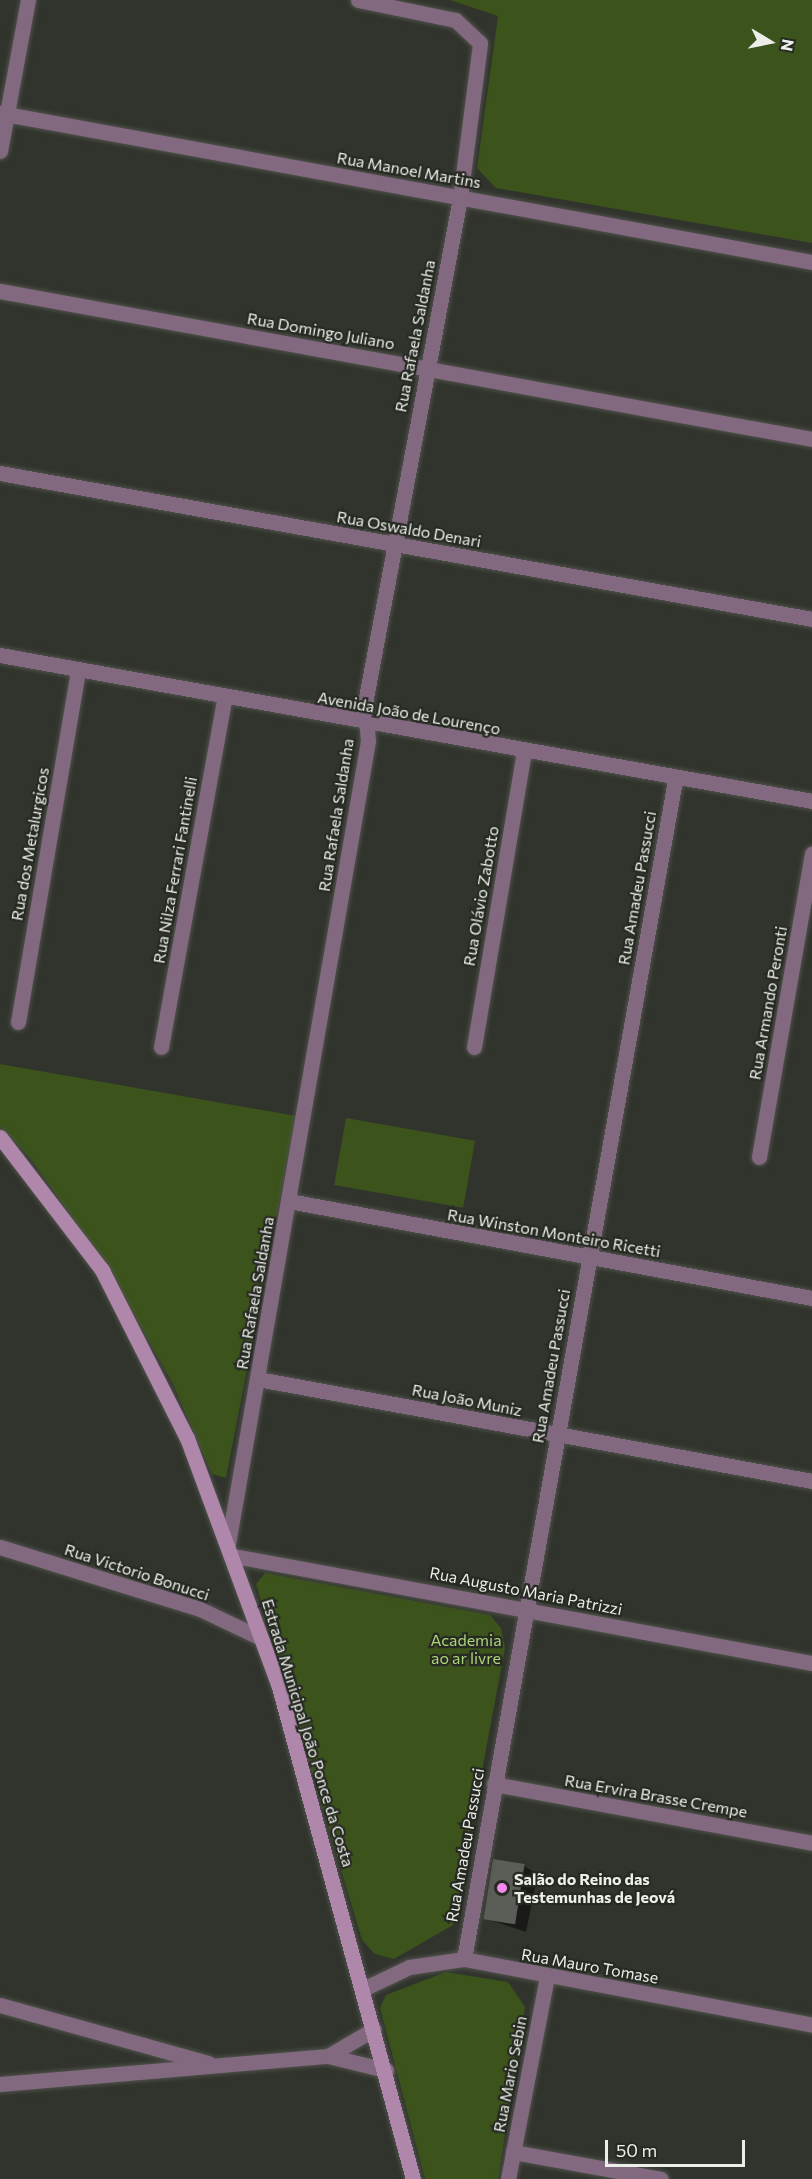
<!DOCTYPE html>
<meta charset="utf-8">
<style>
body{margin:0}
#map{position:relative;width:812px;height:2179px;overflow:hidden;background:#31342d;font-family:Commissioner,sans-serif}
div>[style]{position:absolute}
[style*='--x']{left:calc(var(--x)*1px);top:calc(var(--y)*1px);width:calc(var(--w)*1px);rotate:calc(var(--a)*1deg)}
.green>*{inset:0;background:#3c531b;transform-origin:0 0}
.shadow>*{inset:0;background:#0007}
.building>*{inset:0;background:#5b5e57;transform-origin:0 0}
.roads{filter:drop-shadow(0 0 2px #4f524b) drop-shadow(0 0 2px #4f524b)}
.minor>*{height:15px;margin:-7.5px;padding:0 7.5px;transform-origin:7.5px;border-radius:7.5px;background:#82697f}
.tertiary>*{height:15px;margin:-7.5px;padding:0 7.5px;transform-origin:7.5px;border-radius:7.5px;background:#82697f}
.secondary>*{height:15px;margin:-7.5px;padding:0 7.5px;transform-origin:7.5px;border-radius:7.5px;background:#ae87aa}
.dots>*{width:16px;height:16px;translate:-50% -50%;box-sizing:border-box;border:3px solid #272a23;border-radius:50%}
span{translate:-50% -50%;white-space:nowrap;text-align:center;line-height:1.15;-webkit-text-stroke:4.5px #272a23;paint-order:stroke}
.street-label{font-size:16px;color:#eceeea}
.park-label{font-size:16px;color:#add579}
.poi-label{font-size:16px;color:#eceeea;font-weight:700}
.left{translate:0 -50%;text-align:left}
.north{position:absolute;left:740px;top:12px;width:60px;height:60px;-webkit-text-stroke:4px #272a23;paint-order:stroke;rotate:100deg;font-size:16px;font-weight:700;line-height:24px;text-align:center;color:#eceeea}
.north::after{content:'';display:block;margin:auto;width:21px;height:27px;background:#eceeea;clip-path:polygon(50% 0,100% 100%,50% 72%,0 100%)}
.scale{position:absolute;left:605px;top:2140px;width:140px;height:27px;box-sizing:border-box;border:3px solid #eceeea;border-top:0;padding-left:8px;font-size:18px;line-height:21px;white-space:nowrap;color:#eceeea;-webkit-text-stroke:4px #272a23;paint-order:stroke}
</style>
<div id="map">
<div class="green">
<div style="clip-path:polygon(450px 0,812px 0,812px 243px,496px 188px,477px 168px,498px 16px)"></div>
<div style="clip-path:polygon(0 1064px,296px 1116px,226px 1478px,212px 1474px,173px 1384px,110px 1272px,31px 1159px,0 1127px)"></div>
<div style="left:346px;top:1118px;width:131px;height:68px;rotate:10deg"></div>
<div style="clip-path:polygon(265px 1573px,490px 1615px,501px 1628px,505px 1648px,453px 1925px,394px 1959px,375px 1954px,362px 1940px,256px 1584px)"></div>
<div style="clip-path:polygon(446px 1972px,508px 1982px,525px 2007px,498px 2179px,425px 2179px,380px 2008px,386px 1995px)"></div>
</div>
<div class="shadow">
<div style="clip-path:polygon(524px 1866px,538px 1874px,526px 1932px,484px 1918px)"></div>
</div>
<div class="building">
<div style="left:493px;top:1859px;width:32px;height:61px;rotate:9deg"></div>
</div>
<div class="roads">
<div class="minor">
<div style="--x:0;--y:113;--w:826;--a:10.4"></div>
<div style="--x:0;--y:151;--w:154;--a:-79.5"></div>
<div style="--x:0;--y:291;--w:825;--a:10.33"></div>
<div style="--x:0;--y:473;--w:825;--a:10.19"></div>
<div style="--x:18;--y:1022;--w:356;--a:-80.3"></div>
<div style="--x:161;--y:1047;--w:354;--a:-79.7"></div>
<div style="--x:474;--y:1047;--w:299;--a:-80.4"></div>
<div style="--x:759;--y:1157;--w:308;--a:-80.1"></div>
<div style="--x:289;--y:1201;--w:532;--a:10.51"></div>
<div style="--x:258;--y:1379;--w:563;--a:10.43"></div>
<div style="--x:228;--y:1544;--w:815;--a:-80.11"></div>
<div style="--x:368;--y:741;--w:38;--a:-95"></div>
<div style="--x:365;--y:703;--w:514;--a:-79.35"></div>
<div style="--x:460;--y:198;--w:156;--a:-82.6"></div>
<div style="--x:480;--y:43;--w:34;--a:-137"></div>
<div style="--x:455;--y:20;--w:99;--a:-168.3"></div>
<div style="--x:0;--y:1547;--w:209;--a:17.2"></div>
<div style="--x:200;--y:1609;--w:68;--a:25.4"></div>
<div style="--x:234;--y:1556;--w:588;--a:10.49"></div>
<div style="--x:494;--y:1784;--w:323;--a:10.5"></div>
<div style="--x:464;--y:1959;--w:1198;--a:-79.85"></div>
<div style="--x:365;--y:1988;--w:49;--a:-25.5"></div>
<div style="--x:409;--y:1967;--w:56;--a:-8.3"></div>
<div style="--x:464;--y:1959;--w:354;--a:10.7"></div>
<div style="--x:0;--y:2005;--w:216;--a:15.6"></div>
<div style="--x:328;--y:2056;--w:53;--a:-30.4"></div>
<div style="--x:0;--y:2084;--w:329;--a:-4.9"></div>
<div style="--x:328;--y:2056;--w:60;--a:13.6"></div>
<div style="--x:513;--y:2152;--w:150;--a:10.3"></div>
<div style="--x:508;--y:2179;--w:207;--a:-79.1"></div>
</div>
<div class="tertiary">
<div style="--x:0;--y:655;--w:825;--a:10.19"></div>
</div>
<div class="secondary">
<div style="--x:0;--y:1137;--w:168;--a:52.5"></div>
<div style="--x:102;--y:1270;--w:188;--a:63.2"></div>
<div style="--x:187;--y:1438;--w:265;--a:69.7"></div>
<div style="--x:279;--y:1687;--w:510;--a:74.76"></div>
</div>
</div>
<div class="dots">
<div style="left:502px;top:1888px;background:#f689ed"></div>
</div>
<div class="street-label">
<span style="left:409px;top:170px;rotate:10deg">Rua Manoel Martins</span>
<span style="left:321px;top:331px;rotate:10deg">Rua Domingo Juliano</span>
<span style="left:415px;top:336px;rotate:-79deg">Rua Rafaela Saldanha</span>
<span style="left:409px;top:529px;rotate:10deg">Rua Oswaldo Denari</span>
<span style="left:409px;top:713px;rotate:10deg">Avenida João de Lourenço</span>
<span style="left:336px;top:815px;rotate:-81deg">Rua Rafaela Saldanha</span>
<span style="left:30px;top:844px;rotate:-80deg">Rua dos Metalurgicos</span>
<span style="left:175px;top:870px;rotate:-80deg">Rua Nilza Ferrari Fantinelli</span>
<span style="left:637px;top:888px;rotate:-80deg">Rua Amadeu Passucci</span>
<span style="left:481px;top:896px;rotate:-80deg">Rua Olávio Zabotto</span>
<span style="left:768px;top:1003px;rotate:-80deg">Rua Armando Peronti</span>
<span style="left:554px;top:1233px;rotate:10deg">Rua Winston Monteiro Ricetti</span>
<span style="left:255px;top:1293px;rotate:-80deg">Rua Rafaela Saldanha</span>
<span style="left:551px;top:1366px;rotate:-80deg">Rua Amadeu Passucci</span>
<span style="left:467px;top:1400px;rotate:11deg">Rua João Muniz</span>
<span style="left:137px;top:1572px;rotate:18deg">Rua Victorio Bonucci</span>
<span style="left:526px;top:1591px;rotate:11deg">Rua Augusto Maria Patrizzi</span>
<span style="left:308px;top:1733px;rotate:73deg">Estrada Municipal João Ponce da Costa</span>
<span style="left:656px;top:1796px;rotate:10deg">Rua Ervira Brasse Crempe</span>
<span style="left:465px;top:1845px;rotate:-80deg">Rua Amadeu Passucci</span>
<span style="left:590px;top:1966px;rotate:10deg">Rua Mauro Tomase</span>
<span style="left:510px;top:2074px;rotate:-79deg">Rua Mario Sebin</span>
</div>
<div class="park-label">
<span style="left:466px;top:1649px">Academia<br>ao ar livre</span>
</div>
<div class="poi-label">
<span class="left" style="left:514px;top:1888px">Salão do Reino das<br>Testemunhas de Jeová</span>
</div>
<div class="north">N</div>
<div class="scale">50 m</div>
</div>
